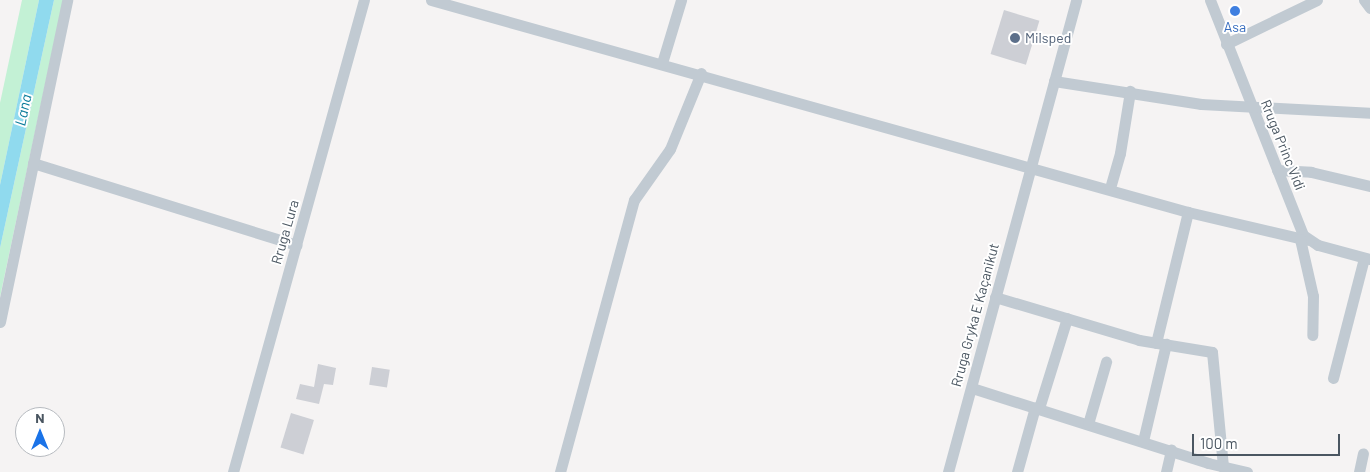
<!DOCTYPE html>
<meta charset="utf-8">
<style>
body{margin:0}
#map{position:relative;width:1370px;height:472px;overflow:hidden;background:#f5f3f3;font-family:Barlow,sans-serif}
div>[style]{position:absolute}
[style*='--x']{left:calc(var(--x)*1px);top:calc(var(--y)*1px);width:calc(var(--w)*1px);rotate:calc(var(--a)*1deg)}
.green>*{inset:0;background:#c3f1d5}
.water>*{inset:0;background:#90daee}
.building>*{inset:0;background:#cdcfd5;transform-origin:0 0}
.minor>*{height:11px;margin:-5.5px;padding:0 5.5px;transform-origin:5.5px;border-radius:5.5px;background:#c1cad2}
.dots>*{width:14px;height:14px;translate:-50% -50%;box-sizing:border-box;border:2px solid #fff;border-radius:50%}
span{translate:-50% -50%;white-space:nowrap;text-align:center;line-height:1.15;-webkit-text-stroke:4px #fff;paint-order:stroke}
.shop-label{font-size:14px;color:#366cbe}
.service-label{font-size:14px;color:#4e5e75}
.left{translate:0 -50%;text-align:left}
.street-label{font-size:14px;color:#4a5661}
.water-label{font-size:15px;color:#0c7c9b;font-style:italic}
.north{position:absolute;left:15px;top:407px;width:50px;height:50px;box-sizing:border-box;background:#fff;border:1px solid #b7bbc0;border-radius:50%;rotate:0deg;font-size:14px;font-weight:700;line-height:20px;text-align:center;color:#4a5661}
.north::after{content:'';display:block;margin:auto;width:18px;height:22px;background:#1a73e8;clip-path:polygon(50% 0,100% 100%,50% 72%,0 100%)}
.scale{position:absolute;left:1192px;top:434px;width:148px;height:22px;box-sizing:border-box;border:2px solid #4a5661;border-top:0;padding-left:6px;font-size:15px;line-height:18px;white-space:nowrap;color:#4a5661;-webkit-text-stroke:4px #fff;paint-order:stroke}
</style>
<div id="map">
<div class="green">
<div style="clip-path:polygon(22px 0,39px 0,0 185px,0 103px)"></div>
<div style="clip-path:polygon(54px 0,63px 0,0 297px,0 248px)"></div>
</div>
<div class="water">
<div style="clip-path:polygon(39px 0,54px 0,0 248px,0 185px)"></div>
</div>
<div class="building">
<div style="left:1004px;top:10px;width:37px;height:46px;rotate:17deg"></div>
<div style="clip-path:polygon(318px 364px,336px 368px,333px 385px,324px 384px,319px 404px,296px 399px,300px 384px,314px 387px)"></div>
<div style="left:372px;top:367px;width:18px;height:18px;rotate:9deg"></div>
<div style="left:291px;top:413px;width:24px;height:36px;rotate:17deg"></div>
</div>
<div class="minor">
<div style="--x:431;--y:0;--w:786;--a:15.65"></div>
<div style="--x:1188;--y:212;--w:122;--a:13.2"></div>
<div style="--x:1210;--y:0;--w:253;--a:68.4"></div>
<div style="--x:1303;--y:235;--w:18;--a:34"></div>
<div style="--x:1318;--y:245;--w:54;--a:15.1"></div>
<div style="--x:1364;--y:0;--w:10;--a:53"></div>
<div style="--x:1226;--y:44;--w:101;--a:-25.8"></div>
<div style="--x:662;--y:63;--w:66;--a:-73.2"></div>
<div style="--x:1054;--y:81;--w:149;--a:8.9"></div>
<div style="--x:1201;--y:104;--w:169;--a:3"></div>
<div style="--x:33;--y:163;--w:276;--a:17.3"></div>
<div style="--x:1277;--y:170;--w:34;--a:3"></div>
<div style="--x:1311;--y:172;--w:61;--a:13.3"></div>
<div style="--x:1110;--y:188;--w:36;--a:-74"></div>
<div style="--x:1120;--y:153;--w:63;--a:-80.8"></div>
<div style="--x:1300;--y:239;--w:58;--a:77.2"></div>
<div style="--x:1313;--y:296;--w:39;--a:91"></div>
<div style="--x:995;--y:297;--w:150;--a:16.6"></div>
<div style="--x:1139;--y:340;--w:74;--a:9.3"></div>
<div style="--x:1212;--y:352;--w:116;--a:84.5"></div>
<div style="--x:0;--y:322;--w:329;--a:-78.2"></div>
<div style="--x:1156;--y:343;--w:135;--a:-76.3"></div>
<div style="--x:1333;--y:378;--w:124;--a:-75.5"></div>
<div style="--x:972;--y:388;--w:248;--a:17.6"></div>
<div style="--x:1208;--y:463;--w:40;--a:13"></div>
<div style="--x:1039;--y:408;--w:94;--a:-72.7"></div>
<div style="--x:1088;--y:424;--w:65;--a:-73.8"></div>
<div style="--x:1143;--y:441;--w:100;--a:-76.7"></div>
<div style="--x:233;--y:472;--w:490;--a:-74.5"></div>
<div style="--x:560;--y:472;--w:282;--a:-74.8"></div>
<div style="--x:634;--y:200;--w:62;--a:-54.8"></div>
<div style="--x:670;--y:149;--w:82;--a:-67.8"></div>
<div style="--x:948;--y:472;--w:489;--a:-74.8"></div>
<div style="--x:1017;--y:472;--w:67;--a:-74.5"></div>
<div style="--x:1166;--y:472;--w:23;--a:-77"></div>
<div style="--x:1359;--y:472;--w:19;--a:-78"></div>
</div>
<div class="dots">
<div style="left:1235px;top:11px;background:#3f7fe0"></div>
<div style="left:1015px;top:38px;background:#5c6f8a"></div>
</div>
<div class="shop-label">
<span style="left:1235px;top:27px">Asa</span>
</div>
<div class="service-label">
<span class="left" style="left:1025px;top:38px">Milsped</span>
</div>
<div class="street-label">
<span style="left:1283px;top:145px;rotate:68deg">Rruga Princ Vidi</span>
<span style="left:285px;top:232px;rotate:-74deg">Rruga Lura</span>
<span style="left:975px;top:315px;rotate:-75deg">Rruga Gryka E Kaçanikut</span>
</div>
<div class="water-label">
<span style="left:23px;top:110px;rotate:-78deg">Lana</span>
</div>
<div class="north">N</div>
<div class="scale">100 m</div>
</div>
